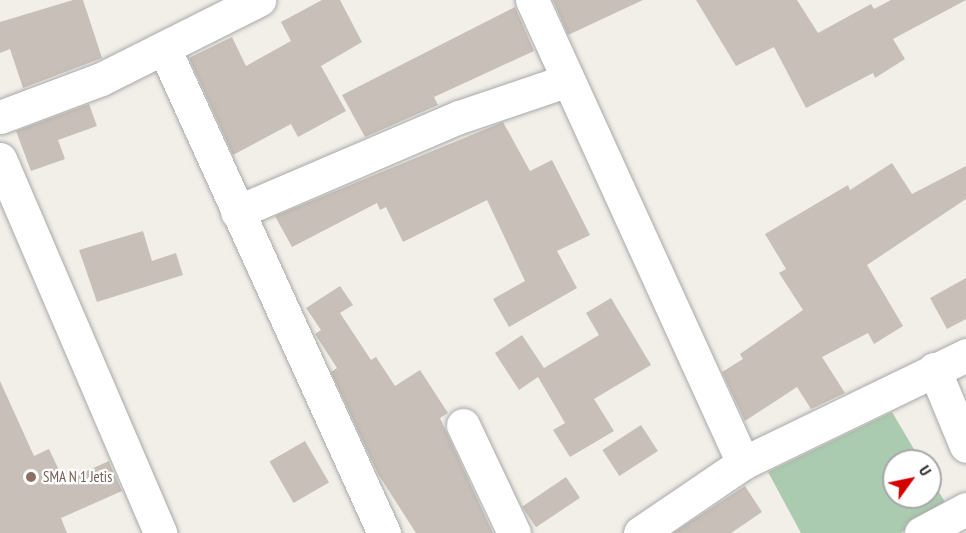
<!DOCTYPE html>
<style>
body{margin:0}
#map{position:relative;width:966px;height:533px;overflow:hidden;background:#f2efe9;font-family:"PT Sans Narrow",sans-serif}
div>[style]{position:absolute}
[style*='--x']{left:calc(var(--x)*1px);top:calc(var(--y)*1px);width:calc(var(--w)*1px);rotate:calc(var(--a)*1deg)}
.cemetery>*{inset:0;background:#aacbaf}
.building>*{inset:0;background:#c7bfb8;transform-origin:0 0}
.roads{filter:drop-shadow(0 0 2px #a9a9a9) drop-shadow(0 0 2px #a9a9a9)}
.minor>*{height:33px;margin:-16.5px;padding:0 16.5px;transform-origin:16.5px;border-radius:16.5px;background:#fff}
.dots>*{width:16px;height:16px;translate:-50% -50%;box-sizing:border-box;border:3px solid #fff;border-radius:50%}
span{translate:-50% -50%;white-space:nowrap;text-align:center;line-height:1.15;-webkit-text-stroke:4.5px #fff;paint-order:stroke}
.education-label{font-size:15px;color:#785e54}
.left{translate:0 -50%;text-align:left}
.north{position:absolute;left:882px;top:449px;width:60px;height:60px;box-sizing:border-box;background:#fff;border:2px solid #a7a7a7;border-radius:50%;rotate:57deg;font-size:16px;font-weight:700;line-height:24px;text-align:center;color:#222}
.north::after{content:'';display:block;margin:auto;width:21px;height:27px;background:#d40000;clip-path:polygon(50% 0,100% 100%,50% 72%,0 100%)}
</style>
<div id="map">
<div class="cemetery">
<div style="clip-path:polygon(892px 412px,921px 461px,894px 461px,894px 497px,930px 497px,930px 477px,945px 502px,901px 533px,801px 533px,768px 472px)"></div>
</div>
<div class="building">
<div style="clip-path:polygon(73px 0,83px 0,102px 58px,23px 88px,10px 49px,0 53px,0 22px)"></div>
<div style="clip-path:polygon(322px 0,340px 0,362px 42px,321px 66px,346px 111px,298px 137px,291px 124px,233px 155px,189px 58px,232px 37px,246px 66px,291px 41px,281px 22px)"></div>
<div style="clip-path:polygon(553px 0,643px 0,568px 35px)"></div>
<div style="clip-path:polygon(696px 0,797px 0,818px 33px,871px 4px,874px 9px,891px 0,966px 0,893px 39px,905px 59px,875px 78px,873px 73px,806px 108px,774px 47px,736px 66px)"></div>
<div style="clip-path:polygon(515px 7px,534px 51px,434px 97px,438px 105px,365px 137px,342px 95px)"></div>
<div style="clip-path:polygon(89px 104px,97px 126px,58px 140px,65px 159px,31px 171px,16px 131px)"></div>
<div style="clip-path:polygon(503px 122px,530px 171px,552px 160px,590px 235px,557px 251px,577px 288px,509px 327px,493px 299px,525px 281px,487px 200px,403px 242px,386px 207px,380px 210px,377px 203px,292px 247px,275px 216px)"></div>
<div style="clip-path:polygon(892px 163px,912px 194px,966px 166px,966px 199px,867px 265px,903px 326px,874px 344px,868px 333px,822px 357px,845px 393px,811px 409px,797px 387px,745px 421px,722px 372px,743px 359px,740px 354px,803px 310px,779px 273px,786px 269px,765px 234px,848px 185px,850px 190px)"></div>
<div style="clip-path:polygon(143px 231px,152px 261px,176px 253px,183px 275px,97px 302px,79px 250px)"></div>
<div style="clip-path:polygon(966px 278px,966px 319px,947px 329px,930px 298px)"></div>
<div style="clip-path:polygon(340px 286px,353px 305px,340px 313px,371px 360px,376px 357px,395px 386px,420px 370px,448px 413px,440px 418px,493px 533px,416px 533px,378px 474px,331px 372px,337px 368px,315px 334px,321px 330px,306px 308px)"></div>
<div style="clip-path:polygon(611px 298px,651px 365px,594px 399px,614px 431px,570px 457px,553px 430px,565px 423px,538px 377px,519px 390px,495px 353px,522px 335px,544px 368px,599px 335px,586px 313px)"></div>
<div style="clip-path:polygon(0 381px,34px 456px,49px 449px,64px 481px,109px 461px,110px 464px,122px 491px,61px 518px,67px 533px,0 533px)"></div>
<div style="left:641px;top:425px;width:31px;height:46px;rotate:57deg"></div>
<div style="left:305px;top:441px;width:48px;height:41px;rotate:60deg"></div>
<div style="left:566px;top:477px;width:25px;height:53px;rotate:56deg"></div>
<div style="clip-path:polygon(745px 486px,762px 512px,731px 533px,673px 533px)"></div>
</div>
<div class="roads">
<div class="minor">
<div style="--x:532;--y:0;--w:509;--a:65.5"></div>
<div style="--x:164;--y:48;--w:533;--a:65.6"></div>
<div style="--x:0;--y:117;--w:108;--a:-20.6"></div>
<div style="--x:101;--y:79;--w:177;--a:-26.6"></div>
<div style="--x:0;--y:159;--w:407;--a:66.8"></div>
<div style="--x:237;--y:212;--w:241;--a:-23.2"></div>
<div style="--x:459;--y:117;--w:115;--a:-18.7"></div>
<div style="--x:934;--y:369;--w:83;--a:67.4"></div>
<div style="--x:463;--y:425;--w:119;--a:64.7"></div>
<div style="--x:640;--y:533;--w:125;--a:-34.2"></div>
<div style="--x:743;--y:463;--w:248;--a:-25.8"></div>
<div style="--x:921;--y:533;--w:51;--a:-28.1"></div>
</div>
</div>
<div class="dots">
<div style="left:31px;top:477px;background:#8d6e63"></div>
</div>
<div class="education-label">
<span class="left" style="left:43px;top:477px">SMA N 1 Jetis</span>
</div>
<div class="north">U</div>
</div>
